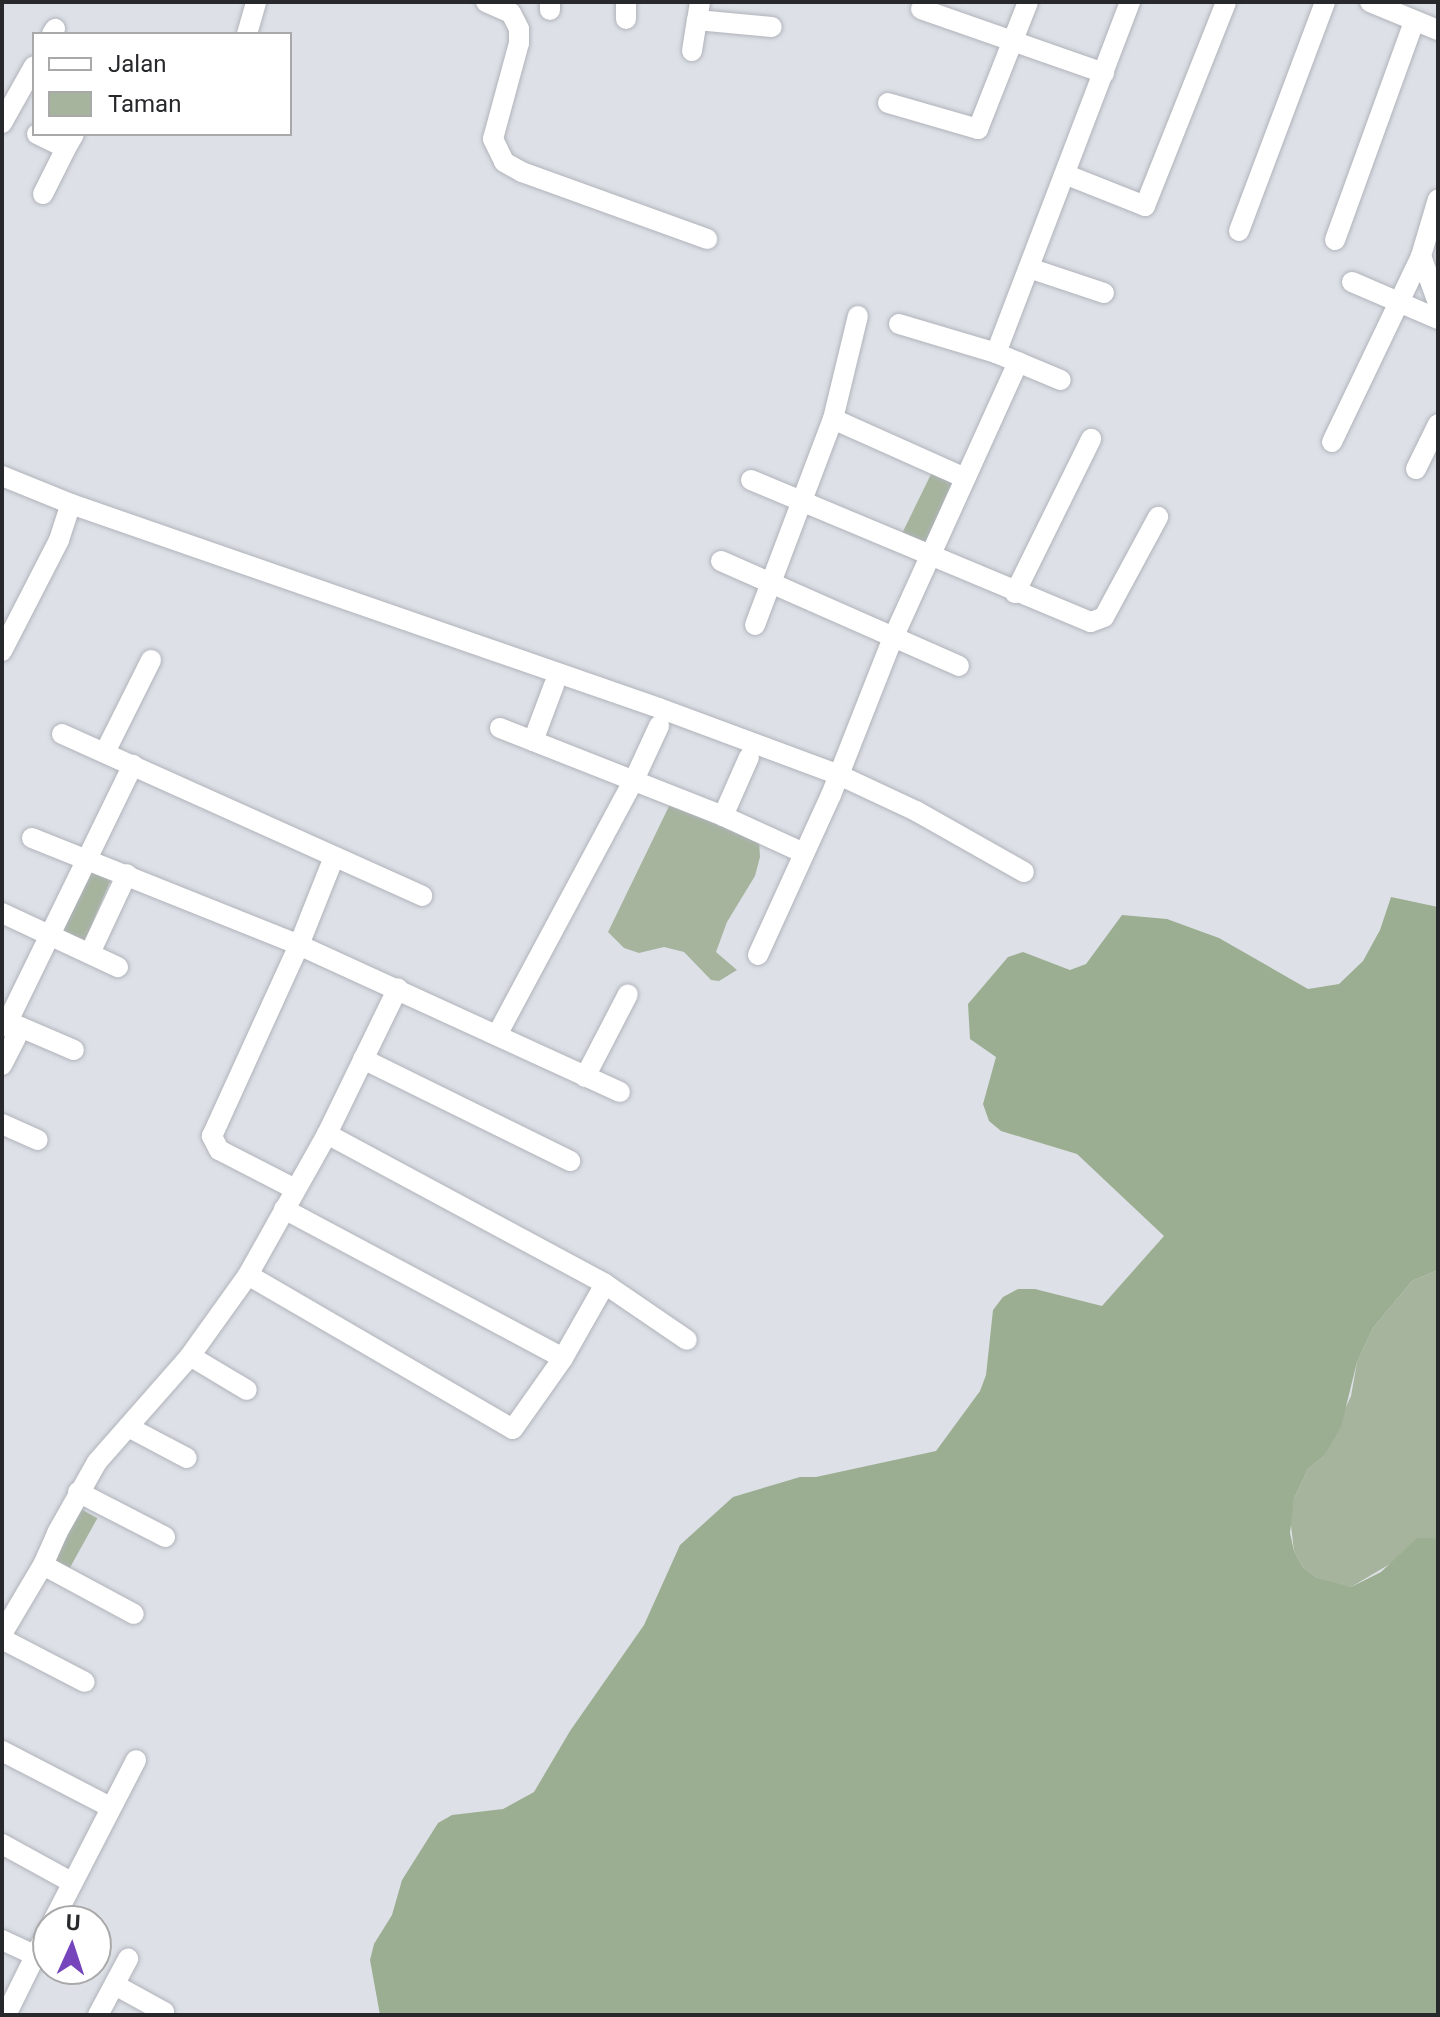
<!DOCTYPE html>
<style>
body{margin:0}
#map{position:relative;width:1440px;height:2017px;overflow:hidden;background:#dde1e7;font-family:Roboto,sans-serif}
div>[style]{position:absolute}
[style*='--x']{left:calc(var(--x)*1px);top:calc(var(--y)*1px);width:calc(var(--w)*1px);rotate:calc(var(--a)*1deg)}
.green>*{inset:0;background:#a6b49e;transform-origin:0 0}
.forest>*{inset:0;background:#9cae92}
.roads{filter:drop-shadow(0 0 2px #b0b3ba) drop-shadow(0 0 2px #b0b3ba)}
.minor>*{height:20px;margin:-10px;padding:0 10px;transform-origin:10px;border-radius:10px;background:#fff}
span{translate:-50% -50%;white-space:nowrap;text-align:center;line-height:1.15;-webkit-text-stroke:8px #fff;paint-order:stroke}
.frame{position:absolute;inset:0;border:4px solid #27282b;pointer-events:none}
.legend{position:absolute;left:32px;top:32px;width:260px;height:104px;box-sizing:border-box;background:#fff;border:2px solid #a9a9aa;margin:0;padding:10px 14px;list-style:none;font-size:24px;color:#27282b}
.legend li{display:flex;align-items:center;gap:16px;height:40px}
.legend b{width:40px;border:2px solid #a9a9aa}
.north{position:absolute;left:32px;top:1905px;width:80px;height:80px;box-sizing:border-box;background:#fff;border:2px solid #a9a9aa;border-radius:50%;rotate:3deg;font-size:22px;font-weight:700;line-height:32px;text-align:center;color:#27282b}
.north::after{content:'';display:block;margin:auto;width:28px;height:36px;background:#7645bc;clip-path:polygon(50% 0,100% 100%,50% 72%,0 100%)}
</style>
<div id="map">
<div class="green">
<div style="left:934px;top:468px;width:30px;height:78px;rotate:26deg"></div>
<div style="clip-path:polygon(672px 800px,759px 840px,760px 857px,755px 876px,727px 922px,716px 952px,737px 970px,719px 981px,711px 980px,684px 952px,664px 947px,639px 953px,624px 948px,608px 932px)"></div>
<div style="left:87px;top:864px;width:28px;height:74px;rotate:23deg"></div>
<div style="clip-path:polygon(1438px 1270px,1438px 1543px,1434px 1538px,1351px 1587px,1334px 1585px,1317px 1578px,1303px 1567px,1294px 1551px,1290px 1517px,1294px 1499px,1308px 1469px,1323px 1457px,1351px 1396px,1357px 1362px,1373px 1328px,1412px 1281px)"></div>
<div style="left:79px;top:1508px;width:21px;height:59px;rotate:29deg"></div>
</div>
<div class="forest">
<div style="clip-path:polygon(1391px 897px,1438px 907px,1438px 1270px,1412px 1281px,1373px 1328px,1357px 1362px,1341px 1427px,1323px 1457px,1308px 1469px,1294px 1499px,1290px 1533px,1294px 1551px,1303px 1567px,1317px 1578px,1351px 1587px,1381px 1572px,1417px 1538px,1435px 1538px,1438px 1543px,1438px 2015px,380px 2015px,370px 1960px,374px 1944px,392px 1915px,402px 1880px,438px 1823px,452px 1815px,503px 1809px,534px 1792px,570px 1731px,644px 1625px,680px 1545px,733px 1497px,800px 1477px,816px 1477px,936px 1451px,980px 1391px,986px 1375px,993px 1310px,1003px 1297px,1018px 1289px,1035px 1289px,1102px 1306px,1164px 1236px,1077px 1154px,1001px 1131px,989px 1121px,983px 1104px,996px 1057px,970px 1039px,968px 1004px,1008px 957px,1023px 952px,1070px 970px,1086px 964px,1122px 915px,1167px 919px,1219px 938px,1308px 989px,1339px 984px,1363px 961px,1380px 930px)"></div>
</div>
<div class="roads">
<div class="minor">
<div style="--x:486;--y:2;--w:27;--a:24"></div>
<div style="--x:511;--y:13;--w:18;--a:63"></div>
<div style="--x:519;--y:29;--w:14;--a:90"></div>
<div style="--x:519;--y:43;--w:99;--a:105.2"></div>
<div style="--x:493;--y:139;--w:25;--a:64"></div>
<div style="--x:504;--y:162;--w:21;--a:29"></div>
<div style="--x:522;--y:172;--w:197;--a:19.9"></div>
<div style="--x:700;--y:2;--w:18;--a:99"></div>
<div style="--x:697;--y:20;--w:75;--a:5.3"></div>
<div style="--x:1370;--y:2;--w:74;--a:22.4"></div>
<div style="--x:921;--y:9;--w:194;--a:19.3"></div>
<div style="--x:550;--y:10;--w:8;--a:-90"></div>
<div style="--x:626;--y:19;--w:17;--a:-90"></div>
<div style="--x:52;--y:34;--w:6;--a:-59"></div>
<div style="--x:247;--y:34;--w:33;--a:-74"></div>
<div style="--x:692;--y:51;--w:31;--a:-81"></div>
<div style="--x:888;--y:103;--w:94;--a:16.1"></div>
<div style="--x:978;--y:129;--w:136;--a:-68.5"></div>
<div style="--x:2;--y:123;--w:65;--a:-60.7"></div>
<div style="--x:37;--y:134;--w:32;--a:26"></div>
<div style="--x:66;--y:148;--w:16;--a:-60"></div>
<div style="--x:1067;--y:175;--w:84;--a:21.7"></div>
<div style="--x:1145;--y:206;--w:219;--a:-68.3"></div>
<div style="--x:43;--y:194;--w:51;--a:-63.4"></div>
<div style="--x:1239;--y:231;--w:245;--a:-69.4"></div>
<div style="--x:1335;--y:240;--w:232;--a:-70.1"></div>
<div style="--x:1421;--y:256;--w:50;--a:70.1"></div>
<div style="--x:1029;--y:268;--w:79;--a:18.4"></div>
<div style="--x:1352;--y:282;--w:94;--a:23.3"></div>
<div style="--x:899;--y:324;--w:101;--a:16.6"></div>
<div style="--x:996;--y:353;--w:70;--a:22.6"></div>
<div style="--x:996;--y:353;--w:376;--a:-69.1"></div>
<div style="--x:833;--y:419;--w:145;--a:24.1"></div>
<div style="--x:1332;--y:442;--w:206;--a:-64.4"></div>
<div style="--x:1421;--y:256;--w:59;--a:-73.4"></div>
<div style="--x:1416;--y:469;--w:50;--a:-63.9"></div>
<div style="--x:2;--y:476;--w:74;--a:22.1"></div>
<div style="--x:71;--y:504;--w:622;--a:19.13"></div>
<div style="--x:659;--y:708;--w:192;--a:20.4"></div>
<div style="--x:839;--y:775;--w:85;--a:25.1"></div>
<div style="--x:916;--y:811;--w:124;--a:29.5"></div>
<div style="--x:751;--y:480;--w:368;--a:22.7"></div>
<div style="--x:1091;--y:622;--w:14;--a:-21"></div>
<div style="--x:1104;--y:617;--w:114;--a:-61.6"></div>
<div style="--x:721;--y:561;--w:260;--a:23.8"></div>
<div style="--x:1015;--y:593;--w:172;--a:-63.7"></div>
<div style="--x:755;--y:625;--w:220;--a:-69.3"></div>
<div style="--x:833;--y:419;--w:106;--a:-76.4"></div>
<div style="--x:2;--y:651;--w:125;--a:-62.8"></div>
<div style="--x:59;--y:540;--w:38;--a:-72"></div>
<div style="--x:500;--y:728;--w:240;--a:21.5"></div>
<div style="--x:723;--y:816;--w:89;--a:24.6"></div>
<div style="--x:62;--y:734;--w:395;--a:24.2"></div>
<div style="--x:533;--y:741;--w:60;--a:-69.4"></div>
<div style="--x:105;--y:752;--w:103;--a:-63.4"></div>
<div style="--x:723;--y:816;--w:64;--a:-66.2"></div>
<div style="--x:32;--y:838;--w:288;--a:21.8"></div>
<div style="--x:299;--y:945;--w:353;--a:24.6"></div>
<div style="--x:2;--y:913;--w:128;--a:25"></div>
<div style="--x:90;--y:953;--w:87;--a:-64.9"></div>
<div style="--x:758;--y:955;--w:176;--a:-65.5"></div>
<div style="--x:831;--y:795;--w:169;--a:-68.5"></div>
<div style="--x:893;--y:638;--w:303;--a:-65.6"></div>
<div style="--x:4;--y:1020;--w:76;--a:23.2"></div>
<div style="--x:497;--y:1035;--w:289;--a:-61.8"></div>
<div style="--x:634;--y:780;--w:60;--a:-65.2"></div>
<div style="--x:363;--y:1059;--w:231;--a:26.2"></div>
<div style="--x:2;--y:1065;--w:31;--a:-63"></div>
<div style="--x:16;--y:1037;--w:18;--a:-117"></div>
<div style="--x:8;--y:1021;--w:285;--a:-64"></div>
<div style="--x:585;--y:1077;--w:93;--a:-62.6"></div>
<div style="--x:2;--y:1124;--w:39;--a:24"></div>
<div style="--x:327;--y:1134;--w:316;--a:28.3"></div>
<div style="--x:605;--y:1284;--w:99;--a:34.3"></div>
<div style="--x:295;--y:1189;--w:85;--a:-152.8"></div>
<div style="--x:219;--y:1150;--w:16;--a:-117"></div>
<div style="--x:212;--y:1136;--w:210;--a:-65.5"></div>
<div style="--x:299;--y:945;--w:95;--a:-68.3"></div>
<div style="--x:284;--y:1209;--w:316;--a:28.1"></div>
<div style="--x:248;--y:1275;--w:306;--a:30.2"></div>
<div style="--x:513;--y:1429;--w:87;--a:-54.8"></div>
<div style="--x:563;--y:1358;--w:85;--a:-60.4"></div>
<div style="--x:190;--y:1356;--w:66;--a:30.8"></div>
<div style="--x:130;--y:1428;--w:64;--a:27.8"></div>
<div style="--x:78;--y:1492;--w:98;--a:27.3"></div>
<div style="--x:43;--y:1565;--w:103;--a:28.3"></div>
<div style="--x:2;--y:1634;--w:80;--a:-59.3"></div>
<div style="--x:43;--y:1565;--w:35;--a:-66"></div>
<div style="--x:57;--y:1533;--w:81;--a:-60.6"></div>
<div style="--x:97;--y:1462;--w:141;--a:-48.7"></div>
<div style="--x:190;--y:1356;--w:100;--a:-54.4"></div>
<div style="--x:248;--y:1275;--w:162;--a:-60.7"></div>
<div style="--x:327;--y:1134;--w:162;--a:-64.1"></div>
<div style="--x:2;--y:1639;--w:93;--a:27.4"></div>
<div style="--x:2;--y:1751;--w:122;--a:27.4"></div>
<div style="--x:2;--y:1844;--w:79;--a:28.8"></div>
<div style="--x:53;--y:1921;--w:181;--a:-62.7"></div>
<div style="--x:2;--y:1940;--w:38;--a:25"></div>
<div style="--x:115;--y:1985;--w:56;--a:28.9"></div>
<div style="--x:164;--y:2012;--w:3;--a:108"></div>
<div style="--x:6;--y:2015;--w:95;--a:-63.7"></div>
<div style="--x:98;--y:2015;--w:64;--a:-61.8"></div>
</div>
</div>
<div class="frame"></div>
<ul class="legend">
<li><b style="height:10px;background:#fff"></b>Jalan</li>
<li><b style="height:22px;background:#a6b49e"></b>Taman</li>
</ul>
<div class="north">U</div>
</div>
